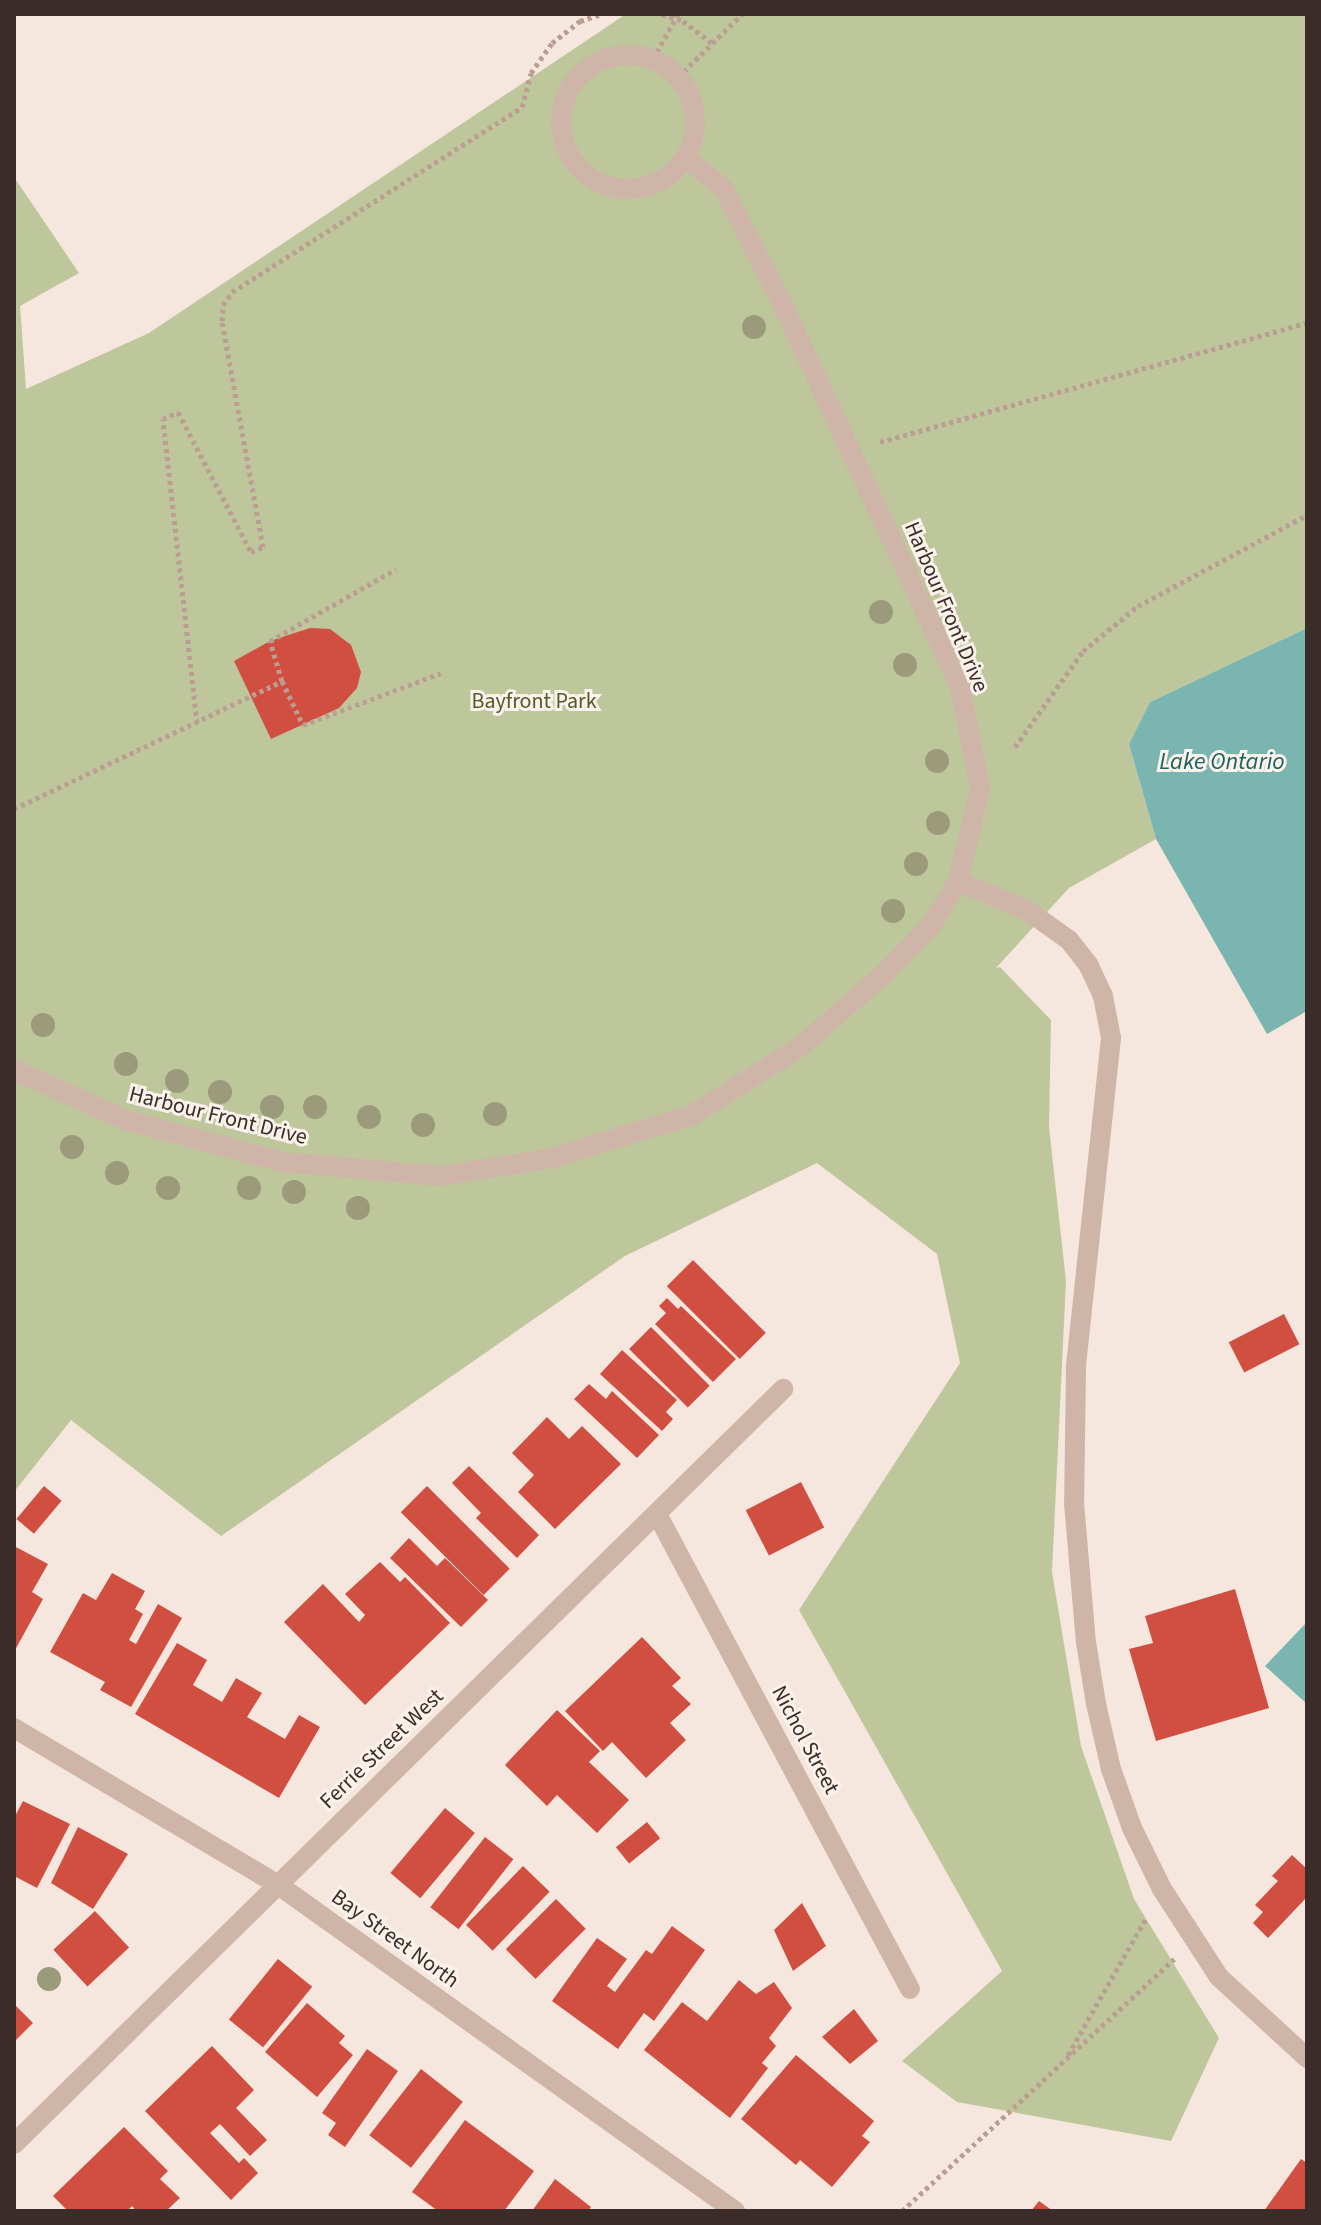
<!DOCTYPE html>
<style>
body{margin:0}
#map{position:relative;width:1321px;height:2225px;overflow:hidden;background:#f5e7de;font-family:"Source Sans 3",sans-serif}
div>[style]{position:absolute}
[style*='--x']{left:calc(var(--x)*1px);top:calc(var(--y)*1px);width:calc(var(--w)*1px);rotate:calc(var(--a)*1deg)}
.green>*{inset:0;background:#bec69c}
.water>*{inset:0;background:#7ab5af}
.building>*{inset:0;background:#d14f40;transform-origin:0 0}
.path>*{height:5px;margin-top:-2.5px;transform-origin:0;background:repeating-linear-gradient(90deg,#bb9e92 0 4px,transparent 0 8px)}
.minor>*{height:20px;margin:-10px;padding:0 10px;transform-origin:10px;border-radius:10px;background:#cfb5a8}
.minor>.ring{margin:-10px;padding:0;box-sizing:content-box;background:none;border:20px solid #cfb5a8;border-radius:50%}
.tertiary>*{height:20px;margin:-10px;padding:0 10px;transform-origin:10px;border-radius:10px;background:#cfb5a8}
.trees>*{width:24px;height:24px;margin:-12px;border-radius:50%;background:#9b9b7b}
span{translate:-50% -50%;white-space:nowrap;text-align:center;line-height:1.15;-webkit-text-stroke:6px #fcf2ec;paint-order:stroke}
.street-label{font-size:22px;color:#3b2c29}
.park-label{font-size:22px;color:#515c2a}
.water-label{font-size:24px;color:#1a625c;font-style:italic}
.frame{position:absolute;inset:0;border:16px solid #3b2c29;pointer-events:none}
</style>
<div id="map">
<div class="green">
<div style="clip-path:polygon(626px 14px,1307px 14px,1307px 628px,1150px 702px,1129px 744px,1156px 839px,1069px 888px,996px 968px,1000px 967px,1051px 1020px,1049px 1127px,1066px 1281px,1052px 1572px,1081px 1746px,1134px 1899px,1219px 2038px,1171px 2141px,957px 2102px,902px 2061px,1002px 1971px,799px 1610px,960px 1363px,937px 1254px,817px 1163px,625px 1256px,221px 1536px,71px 1420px,14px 1492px,14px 177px,79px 273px,20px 306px,26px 389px,149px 333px)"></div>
</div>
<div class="water">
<div style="clip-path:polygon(1307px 628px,1307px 1011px,1267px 1034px,1156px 839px,1129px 744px,1150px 702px)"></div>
<div style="clip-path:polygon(1307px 1622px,1307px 1704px,1265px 1666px)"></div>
</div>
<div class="building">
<div style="clip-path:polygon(310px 628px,330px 629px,351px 645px,361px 672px,357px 688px,339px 708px,271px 739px,234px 661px,270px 641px)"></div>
<div style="left:693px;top:1260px;width:103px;height:37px;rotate:45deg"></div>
<div style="clip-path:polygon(667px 1298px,678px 1309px,681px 1306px,736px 1359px,713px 1382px,655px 1324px,666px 1313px,659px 1306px)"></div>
<div style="left:1284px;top:1314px;width:34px;height:62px;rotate:63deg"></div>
<div style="left:651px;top:1327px;width:83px;height:31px;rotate:45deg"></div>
<div style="clip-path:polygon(622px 1350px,677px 1400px,666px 1412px,673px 1419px,662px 1431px,600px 1374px)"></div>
<div style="clip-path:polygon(589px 1384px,606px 1399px,612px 1391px,659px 1435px,637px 1458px,574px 1399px)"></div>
<div style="clip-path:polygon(547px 1417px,569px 1439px,582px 1426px,621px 1464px,555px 1529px,518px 1492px,534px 1475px,512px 1453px)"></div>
<div style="clip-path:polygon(469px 1466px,539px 1535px,517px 1558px,476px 1518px,481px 1513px,452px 1483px)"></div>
<div style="left:801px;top:1482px;width:51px;height:62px;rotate:63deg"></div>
<div style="left:44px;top:1486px;width:23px;height:43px;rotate:40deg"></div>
<div style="left:427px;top:1486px;width:117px;height:37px;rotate:45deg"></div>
<div style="clip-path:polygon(409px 1538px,437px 1566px,445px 1558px,488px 1600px,461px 1627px,390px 1558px)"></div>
<div style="clip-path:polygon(14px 1546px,48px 1564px,32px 1592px,43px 1599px,14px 1652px)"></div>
<div style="clip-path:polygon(380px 1562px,400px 1582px,405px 1577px,450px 1623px,365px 1705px,284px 1622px,323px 1584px,359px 1622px,365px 1615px,345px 1594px)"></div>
<div style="clip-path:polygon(112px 1573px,145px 1591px,135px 1609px,143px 1614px,129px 1640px,136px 1644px,158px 1604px,182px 1618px,131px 1707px,100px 1690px,105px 1682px,50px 1652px,83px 1593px,96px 1600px)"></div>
<div style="clip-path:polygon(1235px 1589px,1269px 1708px,1156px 1741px,1129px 1649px,1153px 1643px,1145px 1616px)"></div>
<div style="clip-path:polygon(642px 1637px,681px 1678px,672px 1686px,691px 1704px,670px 1723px,686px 1740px,646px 1778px,612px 1742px,603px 1751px,565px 1711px)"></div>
<div style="clip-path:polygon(177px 1643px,207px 1660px,193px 1685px,222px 1702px,236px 1678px,262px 1693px,247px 1717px,285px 1739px,299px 1715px,320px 1727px,279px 1798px,135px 1714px)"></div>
<div style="clip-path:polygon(557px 1710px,600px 1751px,589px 1762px,629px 1800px,597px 1833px,557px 1795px,547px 1806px,505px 1765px)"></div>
<div style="clip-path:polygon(23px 1801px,70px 1824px,37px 1888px,14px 1876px,14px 1818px)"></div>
<div style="left:445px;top:1808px;width:39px;height:85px;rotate:40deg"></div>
<div style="left:647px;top:1822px;width:21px;height:40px;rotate:51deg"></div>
<div style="clip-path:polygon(78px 1827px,128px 1854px,93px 1909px,51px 1883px)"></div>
<div style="left:485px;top:1837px;width:36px;height:89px;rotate:38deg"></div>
<div style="clip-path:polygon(1292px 1855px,1307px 1869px,1307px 1897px,1268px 1938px,1253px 1923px,1263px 1912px,1255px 1905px,1278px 1881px,1272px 1876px)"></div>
<div style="left:523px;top:1866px;width:37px;height:82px;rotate:44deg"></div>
<div style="left:556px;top:1899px;width:42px;height:71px;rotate:45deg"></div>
<div style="clip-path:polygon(802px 1903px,826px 1946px,793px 1971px,774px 1930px)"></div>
<div style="left:95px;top:1911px;width:50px;height:57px;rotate:47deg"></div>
<div style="clip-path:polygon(672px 1926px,705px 1950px,654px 2021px,644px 2013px,618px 2049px,552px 2001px,597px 1938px,627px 1959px,607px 1986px,615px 1992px,646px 1950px,652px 1954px)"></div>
<div style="left:278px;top:1959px;width:44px;height:78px;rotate:39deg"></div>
<div style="clip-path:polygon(739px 1980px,756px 1994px,774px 1982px,792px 2008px,769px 2038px,776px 2046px,762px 2063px,768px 2068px,730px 2118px,644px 2050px,682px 2002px,707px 2021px)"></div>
<div style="clip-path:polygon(307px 2003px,345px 2036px,339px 2043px,353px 2055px,317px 2097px,265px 2052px)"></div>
<div style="clip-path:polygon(14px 2004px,33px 2023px,14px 2042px)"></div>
<div style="clip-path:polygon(854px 2009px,878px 2041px,850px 2064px,822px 2037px)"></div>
<div style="clip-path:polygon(212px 2046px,254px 2090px,236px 2108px,267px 2140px,250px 2156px,220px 2124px,210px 2133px,239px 2163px,244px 2158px,258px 2173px,231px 2200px,145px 2111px)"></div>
<div style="clip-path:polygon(367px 2049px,398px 2071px,345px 2147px,328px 2135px,336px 2123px,322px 2113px)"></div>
<div style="clip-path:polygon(796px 2055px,874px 2121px,862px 2136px,870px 2142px,832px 2187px,800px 2160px,796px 2165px,741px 2119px)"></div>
<div style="left:421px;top:2069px;width:53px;height:84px;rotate:38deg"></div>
<div style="clip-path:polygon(465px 2120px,534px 2171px,504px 2211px,438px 2211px,412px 2192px)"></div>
<div style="clip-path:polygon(124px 2127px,168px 2171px,160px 2179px,180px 2198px,166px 2211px,136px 2211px,132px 2206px,127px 2211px,68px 2211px,53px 2196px)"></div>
<div style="clip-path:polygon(1301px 2159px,1307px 2163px,1307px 2211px,1264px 2211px)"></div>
<div style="clip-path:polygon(555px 2179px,591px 2207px,588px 2211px,532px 2211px)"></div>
<div style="clip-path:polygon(1039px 2201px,1053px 2211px,1031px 2211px)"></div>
</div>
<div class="path">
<div style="--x:662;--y:14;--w:22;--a:18"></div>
<div style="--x:683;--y:21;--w:36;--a:37"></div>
<div style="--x:653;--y:59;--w:51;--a:-60.9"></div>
<div style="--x:678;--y:77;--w:90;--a:-44.5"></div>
<div style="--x:880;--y:442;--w:443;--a:-15.6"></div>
<div style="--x:282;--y:681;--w:49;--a:64.5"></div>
<div style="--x:303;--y:725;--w:147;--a:-20.6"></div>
<div style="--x:197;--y:723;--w:306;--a:-96.4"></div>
<div style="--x:163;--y:419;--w:17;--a:-25"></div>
<div style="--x:178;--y:412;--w:158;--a:62.5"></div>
<div style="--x:251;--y:552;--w:13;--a:-23"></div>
<div style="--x:263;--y:547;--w:230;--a:-100.3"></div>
<div style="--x:222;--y:321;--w:16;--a:-86"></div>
<div style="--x:223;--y:305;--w:16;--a:-55"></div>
<div style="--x:232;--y:292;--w:344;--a:-32.5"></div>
<div style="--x:522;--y:107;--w:35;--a:-75"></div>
<div style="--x:531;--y:73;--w:37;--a:-55"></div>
<div style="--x:552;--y:43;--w:36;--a:-38"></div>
<div style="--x:580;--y:21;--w:22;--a:-18"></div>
<div style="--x:1015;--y:747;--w:118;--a:-54.7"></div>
<div style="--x:1083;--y:651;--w:71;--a:-39.3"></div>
<div style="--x:1138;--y:606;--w:192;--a:-28.3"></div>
<div style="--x:14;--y:809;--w:297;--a:-25.5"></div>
<div style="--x:282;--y:681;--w:42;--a:-106.7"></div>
<div style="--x:270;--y:641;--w:145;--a:-29.7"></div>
<div style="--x:1068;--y:2055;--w:158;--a:-60.3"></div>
<div style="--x:902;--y:2211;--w:371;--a:-42.8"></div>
</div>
<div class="minor">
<div class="ring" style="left:561px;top:55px;width:114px;height:114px"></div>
<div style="--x:958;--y:881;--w:76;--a:23.2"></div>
<div style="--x:1028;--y:911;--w:50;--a:35.3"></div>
<div style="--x:1069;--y:940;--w:33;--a:52"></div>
<div style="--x:1089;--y:966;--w:33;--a:65"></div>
<div style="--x:1103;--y:996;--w:43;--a:79.2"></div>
<div style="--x:1111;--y:1038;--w:332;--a:96.1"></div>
<div style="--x:1076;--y:1368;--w:135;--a:90.8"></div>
<div style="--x:1074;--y:1503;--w:140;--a:85.1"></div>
<div style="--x:1086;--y:1642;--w:63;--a:80.8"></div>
<div style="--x:1096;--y:1704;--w:67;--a:77"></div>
<div style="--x:1111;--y:1769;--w:63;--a:70.4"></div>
<div style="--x:1132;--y:1828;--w:68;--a:63.8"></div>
<div style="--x:1162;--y:1889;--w:105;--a:57.1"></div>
<div style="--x:1219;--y:1977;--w:120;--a:42.6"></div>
<div style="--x:14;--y:1070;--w:123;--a:24.1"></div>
<div style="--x:126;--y:1120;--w:163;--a:15"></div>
<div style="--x:283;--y:1162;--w:158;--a:5.1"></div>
<div style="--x:440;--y:1176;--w:113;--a:-9.1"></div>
<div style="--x:552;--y:1158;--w:146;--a:-17.1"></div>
<div style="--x:692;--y:1115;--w:128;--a:-32.2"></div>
<div style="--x:800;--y:1047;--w:113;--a:-41"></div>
<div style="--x:885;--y:973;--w:68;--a:-46.2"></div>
<div style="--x:932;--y:924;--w:50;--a:-58.8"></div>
<div style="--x:958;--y:881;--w:95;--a:-76.6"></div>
<div style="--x:980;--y:789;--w:104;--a:-101.1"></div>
<div style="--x:960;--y:687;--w:428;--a:-114.9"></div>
<div style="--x:780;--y:299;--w:125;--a:-117.2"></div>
<div style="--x:723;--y:188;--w:49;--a:-140.8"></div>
<div style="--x:657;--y:1514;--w:538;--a:61.96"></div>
<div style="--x:14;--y:2144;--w:1078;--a:-44.47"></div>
</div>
<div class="tertiary">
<div style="--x:14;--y:1728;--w:306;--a:30.7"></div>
<div style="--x:277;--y:1884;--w:563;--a:35.53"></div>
</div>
<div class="trees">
<div style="left:754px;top:327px"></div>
<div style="left:881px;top:612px"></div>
<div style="left:905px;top:665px"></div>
<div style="left:937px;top:761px"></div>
<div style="left:938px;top:823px"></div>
<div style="left:916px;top:864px"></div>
<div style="left:893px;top:911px"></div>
<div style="left:43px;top:1025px"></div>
<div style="left:126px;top:1064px"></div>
<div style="left:177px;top:1081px"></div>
<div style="left:220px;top:1092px"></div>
<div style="left:272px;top:1107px"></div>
<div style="left:315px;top:1107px"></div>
<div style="left:495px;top:1114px"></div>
<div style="left:369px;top:1117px"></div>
<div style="left:423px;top:1125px"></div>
<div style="left:72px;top:1147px"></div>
<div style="left:117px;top:1173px"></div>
<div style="left:168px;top:1188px"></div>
<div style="left:249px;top:1188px"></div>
<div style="left:294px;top:1192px"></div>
<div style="left:358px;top:1208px"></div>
<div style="left:49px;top:1979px"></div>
</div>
<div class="street-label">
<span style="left:946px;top:607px;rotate:67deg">Harbour Front Drive</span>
<span style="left:218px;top:1116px;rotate:14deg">Harbour Front Drive</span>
<span style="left:805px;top:1740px;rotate:62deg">Nichol Street</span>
<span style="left:382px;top:1749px;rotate:-44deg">Ferrie Street West</span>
<span style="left:395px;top:1939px;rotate:36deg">Bay Street North</span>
</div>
<div class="park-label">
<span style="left:534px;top:702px">Bayfront Park</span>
</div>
<div class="water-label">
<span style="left:1222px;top:762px">Lake Ontario</span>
</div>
<div class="frame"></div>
</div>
